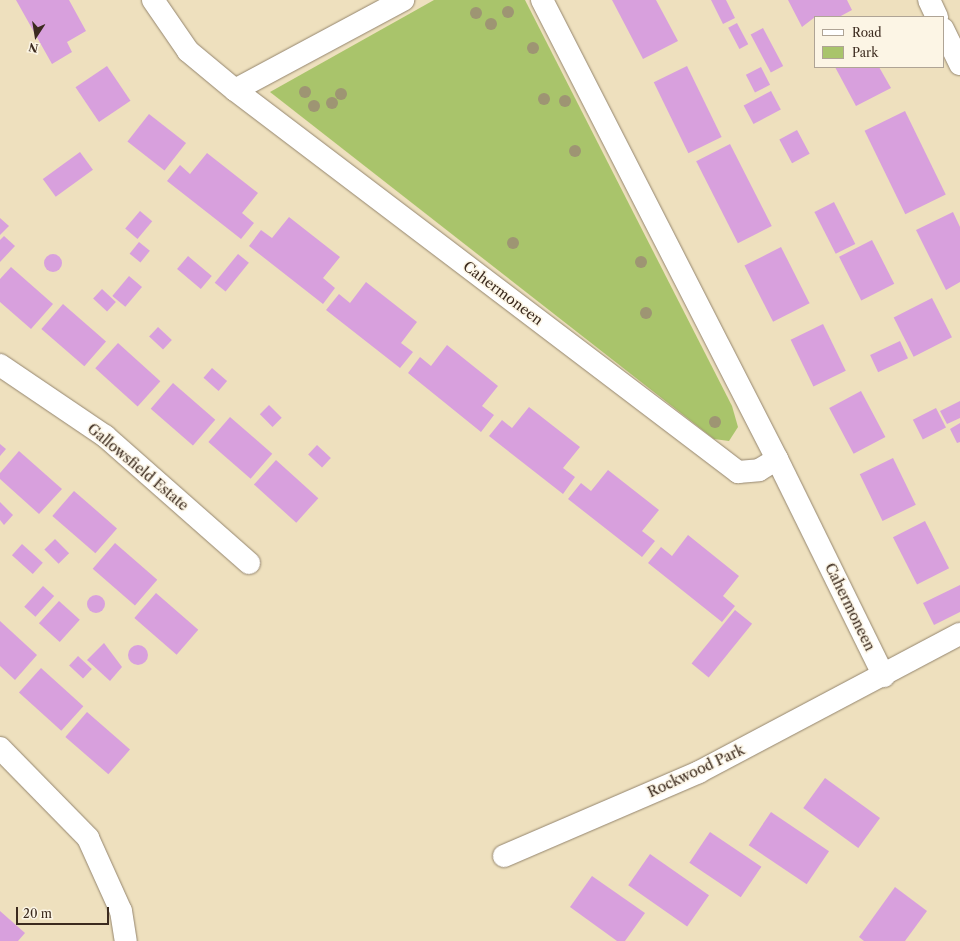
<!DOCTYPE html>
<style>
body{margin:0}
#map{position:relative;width:960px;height:941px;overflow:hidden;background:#eee0be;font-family:"Libre Caslon Text",serif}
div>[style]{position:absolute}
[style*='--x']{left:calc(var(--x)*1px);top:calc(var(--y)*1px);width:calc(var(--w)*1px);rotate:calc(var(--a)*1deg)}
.green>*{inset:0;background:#a9c46b}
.building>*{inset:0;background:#d8a0dd;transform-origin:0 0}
.round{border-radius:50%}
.roads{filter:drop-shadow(0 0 1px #94856e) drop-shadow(0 0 1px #94856e)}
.minor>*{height:22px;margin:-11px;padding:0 11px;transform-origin:11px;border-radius:11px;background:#fff}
.trees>*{width:12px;height:12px;margin:-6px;border-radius:50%;background:#9e9573}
span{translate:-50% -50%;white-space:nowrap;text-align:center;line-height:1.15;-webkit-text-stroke:3px #fcf5e5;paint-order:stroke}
.street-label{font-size:14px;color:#3b2a1e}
.legend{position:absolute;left:814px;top:16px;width:130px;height:52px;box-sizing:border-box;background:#fcf5e5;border:1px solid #afa495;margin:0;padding:5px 7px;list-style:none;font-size:12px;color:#3b2a1e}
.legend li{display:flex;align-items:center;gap:8px;height:20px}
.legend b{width:20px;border:1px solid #afa495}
.north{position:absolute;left:16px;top:16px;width:40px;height:40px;-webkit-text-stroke:3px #fcf5e5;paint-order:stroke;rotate:192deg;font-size:11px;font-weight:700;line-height:16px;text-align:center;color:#3b2a1e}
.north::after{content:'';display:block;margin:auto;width:14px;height:18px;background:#3b2a1e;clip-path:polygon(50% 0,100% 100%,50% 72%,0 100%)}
.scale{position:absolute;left:16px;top:907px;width:93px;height:18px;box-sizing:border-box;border:2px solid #3b2a1e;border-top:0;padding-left:5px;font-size:12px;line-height:14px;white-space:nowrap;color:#3b2a1e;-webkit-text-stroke:3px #fcf5e5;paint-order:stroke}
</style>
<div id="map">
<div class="green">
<div style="clip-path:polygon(434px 0,525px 0,732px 406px,738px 427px,729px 441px,714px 439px,270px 92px)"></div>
</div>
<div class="building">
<div style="clip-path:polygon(16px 0,69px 0,86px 31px,67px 42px,72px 52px,52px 64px)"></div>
<div style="clip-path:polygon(612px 0,656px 0,678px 41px,643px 59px)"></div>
<div style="clip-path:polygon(711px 0,726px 0,735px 18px,723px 24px)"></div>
<div style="clip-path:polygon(788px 0,847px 0,852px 10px,839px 17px,815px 17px,802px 27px)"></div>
<div style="left:737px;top:23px;width:24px;height:10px;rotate:62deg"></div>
<div style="left:763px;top:28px;width:43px;height:14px;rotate:62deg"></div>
<div style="left:107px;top:66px;width:42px;height:38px;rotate:56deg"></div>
<div style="left:687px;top:66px;width:79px;height:37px;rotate:64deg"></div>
<div style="left:761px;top:67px;width:20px;height:17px;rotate:63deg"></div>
<div style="clip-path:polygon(835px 67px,879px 67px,891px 88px,856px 106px)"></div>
<div style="left:771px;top:91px;width:21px;height:31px;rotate:62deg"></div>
<div style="left:905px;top:111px;width:93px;height:45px;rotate:64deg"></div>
<div style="left:149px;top:114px;width:47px;height:35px;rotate:38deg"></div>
<div style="left:797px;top:130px;width:27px;height:20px;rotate:62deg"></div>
<div style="left:730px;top:144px;width:92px;height:38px;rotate:63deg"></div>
<div style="left:80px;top:152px;width:22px;height:46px;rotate:54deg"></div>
<div style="clip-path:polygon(207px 153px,258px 193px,242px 213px,254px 223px,241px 239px,167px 181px,180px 165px,190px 174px)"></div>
<div style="left:834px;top:202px;width:47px;height:22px;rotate:63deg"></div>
<div style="left:140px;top:211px;width:16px;height:23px;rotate:40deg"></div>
<div style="clip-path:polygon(953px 212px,960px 227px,960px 282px,946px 290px,916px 230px)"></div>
<div style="clip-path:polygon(289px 217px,340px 257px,323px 278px,335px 288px,323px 304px,249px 246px,261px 230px,272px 238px)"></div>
<div style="clip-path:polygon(0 218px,9px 226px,0 235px)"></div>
<div style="clip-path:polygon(4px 236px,15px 246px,0 262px,0 240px)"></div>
<div style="left:872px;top:240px;width:49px;height:37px;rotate:63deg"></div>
<div style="left:139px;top:242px;width:14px;height:15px;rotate:39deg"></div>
<div style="left:781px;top:247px;width:63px;height:41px;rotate:63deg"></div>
<div style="left:238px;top:254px;width:14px;height:37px;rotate:39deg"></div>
<div class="round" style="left:44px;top:254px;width:18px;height:18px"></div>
<div style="left:188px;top:256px;width:31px;height:17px;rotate:40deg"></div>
<div style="clip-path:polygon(11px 267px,53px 304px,31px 329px,0 302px,0 279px)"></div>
<div style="left:129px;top:276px;width:17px;height:26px;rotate:40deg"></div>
<div style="clip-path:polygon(366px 282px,417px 322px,401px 343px,413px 352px,400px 368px,326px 310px,339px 294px,350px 303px)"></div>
<div style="left:102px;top:289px;width:19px;height:13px;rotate:43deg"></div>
<div style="left:932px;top:298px;width:44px;height:43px;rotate:63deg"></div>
<div style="left:63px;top:304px;width:57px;height:33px;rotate:41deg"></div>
<div style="left:823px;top:324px;width:52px;height:36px;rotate:64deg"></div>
<div style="left:158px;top:327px;width:19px;height:13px;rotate:43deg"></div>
<div style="left:900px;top:341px;width:19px;height:33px;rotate:65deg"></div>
<div style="left:118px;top:343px;width:57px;height:34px;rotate:42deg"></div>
<div style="clip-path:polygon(447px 345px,498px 386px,482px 406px,494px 415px,481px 432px,408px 373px,420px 357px,431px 366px)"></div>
<div style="left:212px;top:368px;width:20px;height:13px;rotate:41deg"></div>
<div style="left:173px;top:383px;width:56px;height:34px;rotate:41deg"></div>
<div style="left:861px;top:391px;width:52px;height:36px;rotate:62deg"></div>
<div style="clip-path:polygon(960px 401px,960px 418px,947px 424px,940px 411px)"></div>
<div style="left:269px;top:405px;width:18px;height:13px;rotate:45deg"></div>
<div style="clip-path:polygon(529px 407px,580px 447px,563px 468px,575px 477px,563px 494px,489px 436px,502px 420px,512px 428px)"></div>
<div style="left:936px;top:408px;width:22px;height:26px;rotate:63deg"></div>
<div style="left:230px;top:417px;width:56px;height:33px;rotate:41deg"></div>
<div style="clip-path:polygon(960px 423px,960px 442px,957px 443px,950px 429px)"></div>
<div style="clip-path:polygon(0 444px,6px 449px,0 456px)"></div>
<div style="left:317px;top:445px;width:19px;height:13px;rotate:43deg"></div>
<div style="clip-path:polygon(19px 451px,62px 489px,39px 514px,0 479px,0 473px)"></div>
<div style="left:893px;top:458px;width:52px;height:37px;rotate:64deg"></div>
<div style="left:276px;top:460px;width:57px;height:33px;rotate:42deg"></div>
<div style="clip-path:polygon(608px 470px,659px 510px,642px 531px,655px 541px,642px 557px,568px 499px,581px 483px,591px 491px)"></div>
<div style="left:74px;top:491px;width:57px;height:33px;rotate:41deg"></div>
<div style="clip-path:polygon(0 502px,13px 515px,4px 525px,0 520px)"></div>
<div style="left:925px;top:521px;width:53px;height:36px;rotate:63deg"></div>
<div style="clip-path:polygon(688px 535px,739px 576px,723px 596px,735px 606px,722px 622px,648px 563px,661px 547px,672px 556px)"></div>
<div style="left:55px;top:539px;width:20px;height:15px;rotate:45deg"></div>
<div style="left:115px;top:543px;width:56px;height:34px;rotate:41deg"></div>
<div style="left:22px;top:544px;width:28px;height:15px;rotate:42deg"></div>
<div style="clip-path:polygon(960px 585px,960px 612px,934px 625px,923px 603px)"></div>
<div style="left:43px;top:586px;width:15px;height:28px;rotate:42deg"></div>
<div style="left:156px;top:593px;width:56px;height:33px;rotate:41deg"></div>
<div class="round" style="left:87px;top:595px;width:18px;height:18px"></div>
<div style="left:59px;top:601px;width:28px;height:30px;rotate:42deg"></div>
<div style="left:735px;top:610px;width:22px;height:69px;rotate:39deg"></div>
<div style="clip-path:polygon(0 621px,37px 655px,15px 680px,0 666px)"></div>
<div style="clip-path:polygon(104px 643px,122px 667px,110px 681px,87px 660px)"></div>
<div class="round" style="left:128px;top:645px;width:20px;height:20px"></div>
<div style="left:78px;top:656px;width:19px;height:13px;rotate:43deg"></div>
<div style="left:41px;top:668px;width:57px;height:33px;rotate:42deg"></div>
<div style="left:87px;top:712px;width:57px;height:33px;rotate:41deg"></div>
<div style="left:825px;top:778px;width:68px;height:37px;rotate:36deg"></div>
<div style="left:771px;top:812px;width:70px;height:40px;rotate:34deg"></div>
<div style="left:710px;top:832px;width:62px;height:37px;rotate:34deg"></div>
<div style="left:650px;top:854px;width:72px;height:38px;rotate:35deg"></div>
<div style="clip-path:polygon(592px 876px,645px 913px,625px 941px,617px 941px,570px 907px)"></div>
<div style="clip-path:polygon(895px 887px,927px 911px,905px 941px,864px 941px,859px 937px)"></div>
<div style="clip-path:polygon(0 911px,25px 933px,18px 941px,0 941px)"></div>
</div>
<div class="roads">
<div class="minor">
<div style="--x:153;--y:0;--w:62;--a:55.5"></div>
<div style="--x:188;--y:51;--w:61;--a:39.7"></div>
<div style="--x:235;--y:90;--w:632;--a:37.21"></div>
<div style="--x:738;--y:472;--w:21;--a:-5"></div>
<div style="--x:759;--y:470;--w:21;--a:-31"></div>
<div style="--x:542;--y:0;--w:516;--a:62.89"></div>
<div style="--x:777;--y:459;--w:242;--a:63.8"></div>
<div style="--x:929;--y:0;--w:19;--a:65"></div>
<div style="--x:943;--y:29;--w:39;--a:64"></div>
<div style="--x:235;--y:90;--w:191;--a:-28.2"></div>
<div style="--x:0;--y:365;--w:127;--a:34.1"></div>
<div style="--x:105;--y:436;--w:192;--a:41.4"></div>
<div style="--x:0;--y:748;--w:126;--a:45.6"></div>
<div style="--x:88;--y:838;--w:80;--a:65.7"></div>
<div style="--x:121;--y:911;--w:30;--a:81"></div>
<div style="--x:504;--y:856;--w:212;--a:-23.3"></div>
<div style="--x:699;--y:772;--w:295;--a:-27.9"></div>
</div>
</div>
<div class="trees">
<div style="left:508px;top:12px"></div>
<div style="left:476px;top:13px"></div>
<div style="left:491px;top:24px"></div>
<div style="left:533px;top:48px"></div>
<div style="left:305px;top:92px"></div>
<div style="left:341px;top:94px"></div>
<div style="left:544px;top:99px"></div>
<div style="left:565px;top:101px"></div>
<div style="left:332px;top:103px"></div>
<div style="left:314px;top:106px"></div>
<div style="left:575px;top:151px"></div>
<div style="left:513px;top:243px"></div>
<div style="left:641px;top:262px"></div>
<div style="left:646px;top:313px"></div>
<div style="left:715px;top:422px"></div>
</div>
<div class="street-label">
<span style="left:503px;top:293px;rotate:37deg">Cahermoneen</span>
<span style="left:138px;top:467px;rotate:40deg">Gallowsfield Estate</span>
<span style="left:850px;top:607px;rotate:64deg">Cahermoneen</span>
<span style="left:696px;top:771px;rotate:-25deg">Rockwood Park</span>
</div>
<ul class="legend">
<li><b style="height:5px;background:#fff"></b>Road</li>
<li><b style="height:11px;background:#a9c46b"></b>Park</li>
</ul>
<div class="north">N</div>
<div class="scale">20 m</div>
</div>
